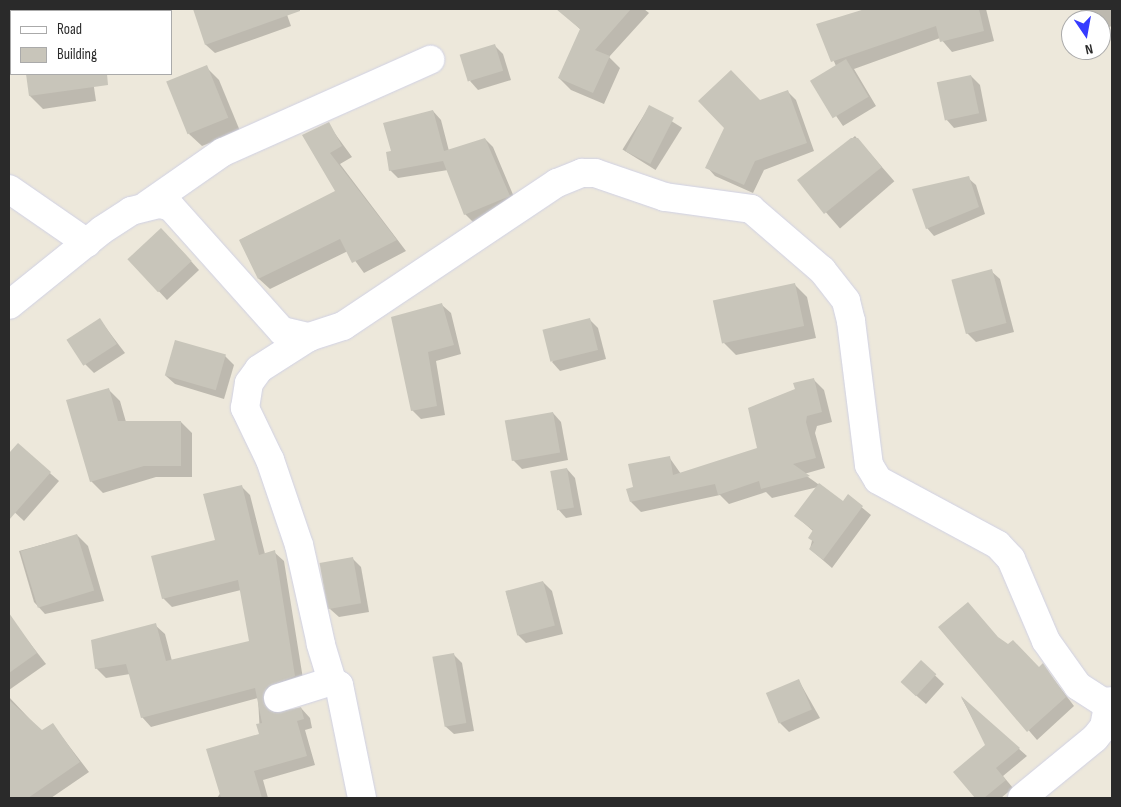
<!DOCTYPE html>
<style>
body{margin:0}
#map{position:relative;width:1121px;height:807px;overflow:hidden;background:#ede8db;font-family:"Sofia Sans Condensed",sans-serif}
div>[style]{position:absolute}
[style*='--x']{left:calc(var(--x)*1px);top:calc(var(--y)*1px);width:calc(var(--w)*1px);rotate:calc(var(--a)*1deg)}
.shadow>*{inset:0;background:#0003;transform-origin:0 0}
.building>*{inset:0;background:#c8c5ba;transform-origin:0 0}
.roads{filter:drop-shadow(0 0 1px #d0d1e4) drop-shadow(0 0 1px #d0d1e4)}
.street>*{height:28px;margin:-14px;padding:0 14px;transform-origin:14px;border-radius:14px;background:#fff}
span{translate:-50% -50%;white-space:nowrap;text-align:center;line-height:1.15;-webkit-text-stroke:4px #fff;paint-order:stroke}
.frame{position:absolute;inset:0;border:10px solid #2a2a2a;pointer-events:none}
.legend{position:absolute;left:10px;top:10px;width:162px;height:65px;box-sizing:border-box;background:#fff;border:1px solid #aaa;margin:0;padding:6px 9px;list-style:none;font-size:15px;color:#2a2a2a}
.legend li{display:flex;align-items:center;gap:10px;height:25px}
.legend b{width:25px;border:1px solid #aaa}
.north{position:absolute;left:1061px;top:10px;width:50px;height:50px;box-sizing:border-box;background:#fff;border:1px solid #aaa;border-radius:50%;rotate:168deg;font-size:14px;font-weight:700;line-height:20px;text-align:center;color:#2a2a2a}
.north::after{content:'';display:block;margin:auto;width:18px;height:22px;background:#363bff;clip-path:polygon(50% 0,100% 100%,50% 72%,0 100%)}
</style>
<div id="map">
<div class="shadow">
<div style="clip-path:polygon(195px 9px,285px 9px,291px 26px,215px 53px,206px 45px)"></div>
<div style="clip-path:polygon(567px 9px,644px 9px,649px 13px,609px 57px,620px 68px,604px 104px,571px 90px,559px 78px,581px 30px,563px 13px)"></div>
<div style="clip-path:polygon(867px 9px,986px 9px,994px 41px,952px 52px,940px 38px,854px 69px,876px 106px,843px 126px,812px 81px,836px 66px,818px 25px)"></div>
<div style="clip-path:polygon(1080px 9px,1112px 9px,1112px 26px,1101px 30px,1101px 20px,1085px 20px)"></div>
<div style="clip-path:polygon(495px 46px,503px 54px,511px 80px,478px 90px,470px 81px)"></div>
<div style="clip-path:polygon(206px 67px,219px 80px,240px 131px,202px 146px,189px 134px)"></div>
<div style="clip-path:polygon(27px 74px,92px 74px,96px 101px,43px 109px,30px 96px)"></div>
<div style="clip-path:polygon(971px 76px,980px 85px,987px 121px,954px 128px,946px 119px)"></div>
<div style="clip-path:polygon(788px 92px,796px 100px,814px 151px,764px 170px,753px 193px,715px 176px,707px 167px,760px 101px)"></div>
<div style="left:649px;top:107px;width:39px;height:50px;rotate:32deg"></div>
<div style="clip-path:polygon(433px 111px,441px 120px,449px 151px,485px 139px,493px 147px,517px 204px,473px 222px,465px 214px,448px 170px,398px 178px,390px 170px,393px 152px)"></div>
<div style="clip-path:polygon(328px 124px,352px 157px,340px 164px,406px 251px,364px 273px,348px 251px,270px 289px,259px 279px,240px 240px,337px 192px,304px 136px)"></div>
<div style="left:855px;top:136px;width:60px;height:72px;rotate:49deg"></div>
<div style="clip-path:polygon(968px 178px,976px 185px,985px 214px,934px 236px,927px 228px,914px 190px)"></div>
<div style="clip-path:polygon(170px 238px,199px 270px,167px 300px,129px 259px)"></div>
<div style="clip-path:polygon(991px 271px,1000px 279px,1014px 332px,976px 342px,967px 333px)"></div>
<div style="clip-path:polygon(794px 284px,807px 297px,816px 338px,736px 355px,723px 342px)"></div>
<div style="clip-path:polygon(442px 305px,451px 313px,461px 354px,436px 361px,445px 415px,421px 419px,412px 410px,393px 318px)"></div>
<div style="clip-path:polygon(589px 319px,598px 328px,606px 359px,560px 371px,552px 362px)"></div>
<div style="clip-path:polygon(100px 320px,125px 353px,94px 373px,85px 364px)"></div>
<div style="clip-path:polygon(225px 356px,234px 365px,224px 399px,175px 384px,166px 376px)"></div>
<div style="clip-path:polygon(814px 380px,824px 390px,832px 422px,817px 426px,815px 433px,825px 468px,804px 474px,843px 502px,848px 496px,871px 515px,832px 568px,810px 549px,814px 532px,796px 516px,818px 487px,772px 498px,766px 492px,729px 504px,720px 495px,641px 512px,631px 502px,634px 488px,669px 457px,681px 474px,759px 449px,796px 389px)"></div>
<div style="clip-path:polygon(108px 389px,120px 401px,126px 422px,181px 422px,192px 433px,192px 477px,156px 477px,103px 493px,91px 481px)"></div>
<div style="clip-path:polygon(553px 413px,561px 422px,568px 460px,522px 469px,513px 460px)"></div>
<div style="clip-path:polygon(18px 445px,59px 481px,24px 521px,9px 507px,9px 455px)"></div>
<div style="clip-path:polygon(567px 469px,575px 478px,582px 515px,566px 518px,558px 509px)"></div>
<div style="clip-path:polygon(241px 486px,250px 495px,265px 554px,274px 552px,284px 561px,304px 685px,276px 696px,272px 712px,301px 708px,310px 718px,312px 728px,305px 730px,315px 765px,263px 780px,268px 798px,217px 798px,260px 735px,258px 698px,151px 727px,142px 717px,130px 674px,106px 678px,96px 668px,155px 625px,165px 634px,172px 661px,251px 642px,241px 590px,172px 607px,163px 598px,216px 541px)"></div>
<div style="clip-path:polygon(77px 535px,88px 546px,104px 601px,45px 614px,34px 602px,19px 551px)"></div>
<div style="clip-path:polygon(353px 559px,361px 567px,369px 612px,339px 617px,330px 609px)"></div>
<div style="clip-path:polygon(543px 582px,552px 591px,563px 634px,526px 643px,518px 635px,506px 592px)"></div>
<div style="clip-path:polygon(12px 620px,46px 664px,9px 690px,9px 622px)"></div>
<div style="clip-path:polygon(940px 627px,1001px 641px,1039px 669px,1043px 665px,1074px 706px,1037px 740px)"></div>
<div style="clip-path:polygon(453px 654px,462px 663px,474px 731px,454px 734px,445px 726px)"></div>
<div style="clip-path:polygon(921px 662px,944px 684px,926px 704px,911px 691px)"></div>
<div style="clip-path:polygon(799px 681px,820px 718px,789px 732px,780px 723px)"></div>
<div style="clip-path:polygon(9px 697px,42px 732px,53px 725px,89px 772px,51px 798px,9px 798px)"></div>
<div style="clip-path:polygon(961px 697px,1027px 756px,1003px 776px,1013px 788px,1001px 798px,977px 798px,955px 772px,987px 745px)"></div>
</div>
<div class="building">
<div style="clip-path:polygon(193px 9px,300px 9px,300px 11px,205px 45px)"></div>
<div style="clip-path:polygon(556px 9px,631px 9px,595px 50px,610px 56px,593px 93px,558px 78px,580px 29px)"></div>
<div style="clip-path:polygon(865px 9px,979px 9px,984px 31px,940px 42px,936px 26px,831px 62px,816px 24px)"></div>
<div style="left:495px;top:44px;width:28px;height:37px;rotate:73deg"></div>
<div style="left:846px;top:59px;width:44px;height:42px;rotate:59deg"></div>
<div style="left:207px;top:65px;width:57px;height:44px;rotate:68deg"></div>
<div style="clip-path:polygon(731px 70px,760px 100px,788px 90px,807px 143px,755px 161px,744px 185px,705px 168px,724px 128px,698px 101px)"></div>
<div style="clip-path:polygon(26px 74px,107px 74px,108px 85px,29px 96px)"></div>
<div style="left:971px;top:75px;width:39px;height:35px;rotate:78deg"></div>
<div style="left:649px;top:105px;width:28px;height:52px;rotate:27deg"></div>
<div style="clip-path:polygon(433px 110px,444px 151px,485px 138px,510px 196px,464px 215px,443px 161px,389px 171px,386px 152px,391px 151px,383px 123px)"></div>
<div style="clip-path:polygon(329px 122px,342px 146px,330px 153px,397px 240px,352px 263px,340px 239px,258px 279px,239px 240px,335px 191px,302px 135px)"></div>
<div style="clip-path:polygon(851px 138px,858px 138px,882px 167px,824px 214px,797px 180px)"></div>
<div style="clip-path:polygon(969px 176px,979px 207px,926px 229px,912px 189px)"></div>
<div style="left:161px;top:228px;width:45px;height:46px;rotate:47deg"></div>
<div style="left:992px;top:269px;width:56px;height:42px;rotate:75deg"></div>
<div style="left:795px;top:283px;width:44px;height:84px;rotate:78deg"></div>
<div style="clip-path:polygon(442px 303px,454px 345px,428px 352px,437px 406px,411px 411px,391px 317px)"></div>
<div style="left:100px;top:318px;width:31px;height:40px;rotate:57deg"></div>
<div style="left:590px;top:318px;width:33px;height:49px;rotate:76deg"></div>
<div style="left:175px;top:340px;width:53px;height:37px;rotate:16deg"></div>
<div style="clip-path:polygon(814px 378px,822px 412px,807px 416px,806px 422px,816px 458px,793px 464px,810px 476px,761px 489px,759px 481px,718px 495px,715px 484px,630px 502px,626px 489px,633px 487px,628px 464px,670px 456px,673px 475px,757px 448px,748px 408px,795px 389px,793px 383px)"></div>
<div style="clip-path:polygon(109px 388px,118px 421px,181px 421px,181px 466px,144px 466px,90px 482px,66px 400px)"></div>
<div style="left:553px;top:412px;width:41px;height:49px;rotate:80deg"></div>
<div style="clip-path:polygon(18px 443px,51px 472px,9px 520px,9px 453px)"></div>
<div style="left:567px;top:468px;width:40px;height:17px;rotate:80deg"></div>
<div style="clip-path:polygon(819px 483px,843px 501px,848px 494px,863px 506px,823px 560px,809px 549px,814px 542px,808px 538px,813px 530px,794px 516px)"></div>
<div style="clip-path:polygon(242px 485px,259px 555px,275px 550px,295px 676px,267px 687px,263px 702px,275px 713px,301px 707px,304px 719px,297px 721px,307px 756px,254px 771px,262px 798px,221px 798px,206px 749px,259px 734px,256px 724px,262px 723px,255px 688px,141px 718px,126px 664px,95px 669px,91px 640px,156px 623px,166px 661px,249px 641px,238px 580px,162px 599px,151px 556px,215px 540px,203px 494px)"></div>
<div style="left:77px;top:534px;width:59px;height:59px;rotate:73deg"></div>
<div style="left:353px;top:557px;width:47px;height:34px;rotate:80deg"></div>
<div style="left:543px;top:581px;width:46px;height:39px;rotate:75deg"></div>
<div style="clip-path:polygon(968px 602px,998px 637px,1008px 644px,1013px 640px,1039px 667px,1043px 663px,1066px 697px,1027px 732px,938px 627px)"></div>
<div style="clip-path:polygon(9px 613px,37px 653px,9px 673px)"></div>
<div style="left:454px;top:653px;width:71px;height:22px;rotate:80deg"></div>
<div style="left:921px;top:660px;width:21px;height:30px;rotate:43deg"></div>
<div style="left:799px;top:679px;width:33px;height:36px;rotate:67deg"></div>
<div style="clip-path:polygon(961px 696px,1020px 748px,996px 768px,1006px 780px,984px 798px,975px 798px,953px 772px,985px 745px)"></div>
<div style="clip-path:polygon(9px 700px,42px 730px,53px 723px,80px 762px,28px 798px,9px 798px)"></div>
</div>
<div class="roads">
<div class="street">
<div style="--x:9;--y:189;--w:95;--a:34.7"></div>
<div style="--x:147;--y:205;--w:93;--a:-34.9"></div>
<div style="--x:223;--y:152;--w:227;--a:-24"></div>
<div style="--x:9;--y:305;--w:119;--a:-38.9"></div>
<div style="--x:102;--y:230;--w:35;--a:-33"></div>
<div style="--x:131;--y:211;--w:30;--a:-14"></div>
<div style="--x:160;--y:204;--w:11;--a:15"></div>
<div style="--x:171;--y:207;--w:166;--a:48.2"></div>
<div style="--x:282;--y:331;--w:28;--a:13"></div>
<div style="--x:278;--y:698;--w:57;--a:-17.5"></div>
<div style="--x:362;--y:798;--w:115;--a:-101.5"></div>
<div style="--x:339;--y:685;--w:8;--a:-150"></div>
<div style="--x:332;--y:681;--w:39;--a:-107"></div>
<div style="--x:321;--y:644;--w:101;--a:-102.5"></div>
<div style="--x:299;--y:545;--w:90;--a:-108.8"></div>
<div style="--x:270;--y:460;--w:58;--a:-115.7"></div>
<div style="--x:245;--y:408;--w:25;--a:-81"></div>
<div style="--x:249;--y:383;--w:17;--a:-54"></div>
<div style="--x:259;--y:369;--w:59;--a:-32.6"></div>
<div style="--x:309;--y:337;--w:36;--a:-18"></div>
<div style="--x:343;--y:326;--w:257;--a:-33.8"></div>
<div style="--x:557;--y:183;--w:27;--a:-22"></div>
<div style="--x:582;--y:173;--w:13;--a:0"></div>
<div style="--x:595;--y:173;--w:74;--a:18.9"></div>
<div style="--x:665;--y:197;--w:87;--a:7.9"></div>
<div style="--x:751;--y:209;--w:94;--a:40.7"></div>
<div style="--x:822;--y:270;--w:39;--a:52"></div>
<div style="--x:846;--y:301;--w:21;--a:76"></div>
<div style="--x:851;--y:321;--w:145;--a:82.9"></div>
<div style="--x:869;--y:465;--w:17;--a:59"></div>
<div style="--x:878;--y:480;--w:136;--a:28.4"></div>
<div style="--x:998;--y:545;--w:19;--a:47"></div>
<div style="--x:1011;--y:559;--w:89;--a:66.9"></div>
<div style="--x:1046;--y:641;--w:55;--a:54.6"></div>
<div style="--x:1078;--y:686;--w:30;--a:33"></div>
<div style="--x:1103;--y:702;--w:9;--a:-6"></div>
<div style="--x:1022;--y:798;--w:94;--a:-39.4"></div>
<div style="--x:1095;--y:738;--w:14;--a:-51"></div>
<div style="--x:1104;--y:727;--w:25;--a:-79"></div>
</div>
</div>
<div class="frame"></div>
<ul class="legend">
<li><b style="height:6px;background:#fff"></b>Road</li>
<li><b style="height:14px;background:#c8c5ba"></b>Building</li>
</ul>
<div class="north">N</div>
</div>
